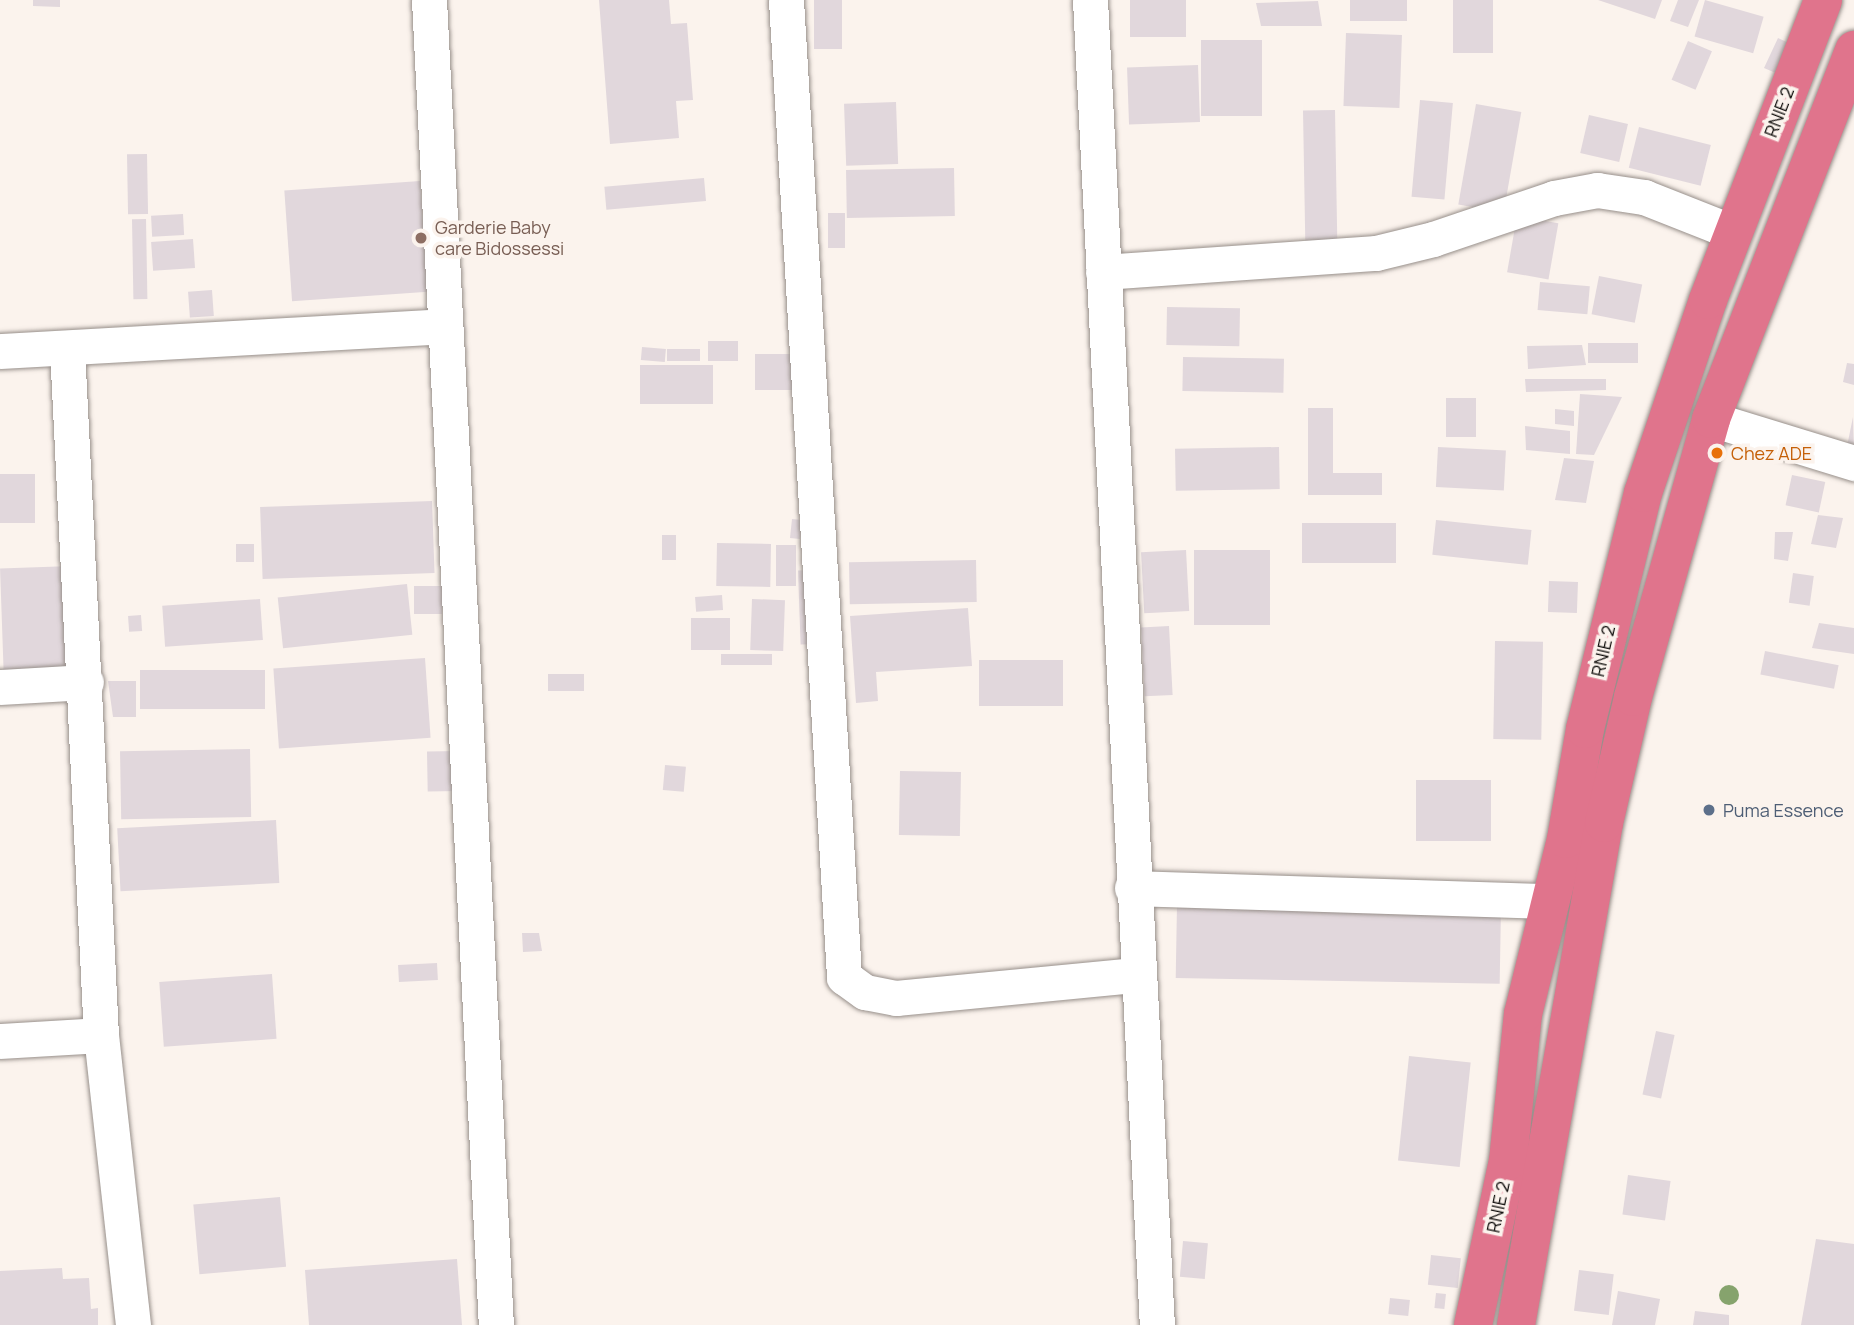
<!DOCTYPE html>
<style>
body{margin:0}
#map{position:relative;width:1854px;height:1325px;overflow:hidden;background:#fbf3ed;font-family:Manrope,sans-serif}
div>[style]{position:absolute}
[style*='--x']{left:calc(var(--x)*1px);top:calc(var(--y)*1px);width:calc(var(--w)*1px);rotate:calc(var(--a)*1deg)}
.building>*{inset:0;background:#e1d7dc;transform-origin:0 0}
.roads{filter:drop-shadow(0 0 2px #978f8a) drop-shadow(0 0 2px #978f8a)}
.minor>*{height:35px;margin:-17.5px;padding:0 17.5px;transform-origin:17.5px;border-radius:17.5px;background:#fff}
.trunk>*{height:38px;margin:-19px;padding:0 19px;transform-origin:19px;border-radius:19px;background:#e0748c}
.trees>*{width:20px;height:20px;margin:-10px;border-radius:50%;background:#86a36d}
.dots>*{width:19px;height:19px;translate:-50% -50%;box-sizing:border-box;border:4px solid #fbf3ed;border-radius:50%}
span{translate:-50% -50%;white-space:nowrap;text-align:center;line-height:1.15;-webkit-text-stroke:7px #fbf3ed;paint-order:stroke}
.street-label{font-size:18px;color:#0f0d0b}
.education-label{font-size:18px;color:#785e54}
.left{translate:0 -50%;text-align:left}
.food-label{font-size:18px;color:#c56008}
.service-label{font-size:18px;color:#4e5e75}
</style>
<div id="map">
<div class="building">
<div style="clip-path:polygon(33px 0,60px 0,60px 7px,33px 6px)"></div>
<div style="clip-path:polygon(599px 0,669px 0,671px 24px,687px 23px,693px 100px,676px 101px,679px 138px,610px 144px)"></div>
<div style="left:814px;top:0;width:28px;height:49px"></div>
<div style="left:1130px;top:0;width:56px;height:37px"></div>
<div style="left:1350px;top:0;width:57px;height:21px"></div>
<div style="left:1453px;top:0;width:40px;height:53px"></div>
<div style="clip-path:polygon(1598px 0,1662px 0,1655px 19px)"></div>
<div style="clip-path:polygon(1678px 0,1699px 0,1688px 27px,1670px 21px)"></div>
<div style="left:1705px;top:0;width:61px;height:38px;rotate:16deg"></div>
<div style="clip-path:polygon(1318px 1px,1322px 26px,1261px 26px,1256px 3px)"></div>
<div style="left:1346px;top:33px;width:56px;height:73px;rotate:2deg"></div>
<div style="clip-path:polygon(1778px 38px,1795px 46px,1778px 74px,1764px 68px)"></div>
<div style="left:1201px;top:40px;width:61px;height:76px"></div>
<div style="left:1688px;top:41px;width:26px;height:42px;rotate:23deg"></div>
<div style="left:1198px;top:65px;width:57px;height:71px;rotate:88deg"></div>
<div style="left:1420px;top:100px;width:33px;height:97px;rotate:5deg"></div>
<div style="left:896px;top:102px;width:62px;height:52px;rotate:88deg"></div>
<div style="left:1476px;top:104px;width:46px;height:102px;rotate:10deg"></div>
<div style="left:1335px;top:110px;width:134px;height:32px;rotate:89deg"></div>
<div style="left:1589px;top:115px;width:40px;height:39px;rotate:13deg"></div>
<div style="left:1639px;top:127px;width:74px;height:42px;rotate:14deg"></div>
<div style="left:147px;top:154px;width:60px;height:20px;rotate:89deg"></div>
<div style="left:954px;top:168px;width:48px;height:108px;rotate:89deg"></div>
<div style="left:704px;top:178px;width:23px;height:100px;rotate:85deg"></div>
<div style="left:420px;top:181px;width:111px;height:136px;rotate:86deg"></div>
<div style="left:828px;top:213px;width:17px;height:35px"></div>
<div style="left:183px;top:214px;width:21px;height:32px;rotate:87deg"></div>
<div style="left:1517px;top:216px;width:42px;height:57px;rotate:10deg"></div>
<div style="left:146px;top:219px;width:80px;height:14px;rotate:89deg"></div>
<div style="left:193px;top:239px;width:29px;height:42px;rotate:86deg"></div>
<div style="left:1599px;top:276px;width:44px;height:39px;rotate:11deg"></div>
<div style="left:1540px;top:282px;width:50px;height:28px;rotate:5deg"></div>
<div style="left:212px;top:290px;width:26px;height:24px;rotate:86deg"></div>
<div style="left:1167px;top:307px;width:73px;height:38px;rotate:1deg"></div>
<div style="left:738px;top:341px;width:20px;height:30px;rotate:90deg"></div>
<div style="left:1638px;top:343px;width:20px;height:50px;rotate:90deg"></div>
<div style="clip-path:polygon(1582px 345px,1586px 365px,1528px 369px,1527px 346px)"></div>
<div style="left:642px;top:347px;width:24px;height:13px;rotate:5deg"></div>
<div style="left:667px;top:349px;width:33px;height:12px"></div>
<div style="left:755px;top:354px;width:37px;height:36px"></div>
<div style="left:1183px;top:357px;width:101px;height:34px;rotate:1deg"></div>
<div style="clip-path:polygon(1847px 363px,1854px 364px,1854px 385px,1843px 382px)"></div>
<div style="left:640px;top:365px;width:73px;height:39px"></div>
<div style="clip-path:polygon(1525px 379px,1606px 379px,1606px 390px,1526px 392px)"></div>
<div style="clip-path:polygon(1580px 394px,1622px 397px,1594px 455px,1576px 454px)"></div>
<div style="left:1446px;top:398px;width:30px;height:39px"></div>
<div style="clip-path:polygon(1308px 408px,1333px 408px,1333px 473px,1382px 473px,1382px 495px,1308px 495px)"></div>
<div style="clip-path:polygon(1555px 409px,1574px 411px,1574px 426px,1555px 424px)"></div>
<div style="clip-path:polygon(1853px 417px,1854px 452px,1846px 451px)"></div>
<div style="clip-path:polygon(1525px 426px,1570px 431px,1570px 454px,1526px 450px)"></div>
<div style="left:1279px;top:447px;width:42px;height:104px;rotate:89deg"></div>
<div style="left:1438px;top:447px;width:68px;height:40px;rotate:3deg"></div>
<div style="clip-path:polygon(1564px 458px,1594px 461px,1586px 503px,1555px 500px)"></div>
<div style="left:0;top:474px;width:35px;height:49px"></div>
<div style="left:1792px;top:475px;width:34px;height:31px;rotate:12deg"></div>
<div style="left:432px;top:501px;width:72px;height:172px;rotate:88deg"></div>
<div style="clip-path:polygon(1818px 515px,1843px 518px,1836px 548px,1811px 544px)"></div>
<div style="left:792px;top:519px;width:10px;height:19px;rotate:6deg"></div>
<div style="left:1436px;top:520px;width:96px;height:35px;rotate:6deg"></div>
<div style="left:1302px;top:523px;width:94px;height:40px"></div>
<div style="clip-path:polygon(1775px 532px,1793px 532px,1788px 561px,1774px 559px)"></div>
<div style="left:662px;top:535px;width:14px;height:25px"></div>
<div style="left:717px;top:543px;width:54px;height:43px;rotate:1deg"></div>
<div style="left:236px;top:544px;width:18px;height:18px"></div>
<div style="left:776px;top:545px;width:20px;height:41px"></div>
<div style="left:1186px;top:550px;width:61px;height:45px;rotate:87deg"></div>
<div style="left:1270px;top:550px;width:75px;height:76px;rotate:90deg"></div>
<div style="left:976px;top:560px;width:42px;height:127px;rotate:89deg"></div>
<div style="left:72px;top:566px;width:103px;height:72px;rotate:88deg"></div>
<div style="left:815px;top:570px;width:74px;height:17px;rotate:88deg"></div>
<div style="left:1793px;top:573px;width:21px;height:30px;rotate:8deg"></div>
<div style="left:1549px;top:581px;width:29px;height:31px;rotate:2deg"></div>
<div style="left:407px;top:584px;width:51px;height:130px;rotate:84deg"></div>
<div style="left:414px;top:586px;width:28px;height:28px"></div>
<div style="left:722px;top:595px;width:15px;height:27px;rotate:86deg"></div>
<div style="left:260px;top:599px;width:41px;height:98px;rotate:86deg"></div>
<div style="left:752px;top:599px;width:33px;height:51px;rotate:2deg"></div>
<div style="clip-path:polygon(968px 608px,972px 666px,876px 672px,878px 701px,856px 703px,850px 616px)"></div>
<div style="left:141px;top:615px;width:16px;height:13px;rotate:86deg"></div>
<div style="left:691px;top:618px;width:39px;height:32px"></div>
<div style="clip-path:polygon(1819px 623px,1854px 628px,1854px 654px,1812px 648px)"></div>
<div style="left:1169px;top:626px;width:69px;height:28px;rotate:87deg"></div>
<div style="left:1495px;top:641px;width:48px;height:98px;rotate:1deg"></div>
<div style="left:1765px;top:651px;width:75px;height:24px;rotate:11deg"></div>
<div style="left:721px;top:654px;width:51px;height:11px"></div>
<div style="left:425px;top:658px;width:80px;height:152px;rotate:86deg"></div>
<div style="left:979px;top:660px;width:84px;height:46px"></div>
<div style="left:265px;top:670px;width:39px;height:125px;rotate:90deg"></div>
<div style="left:584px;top:674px;width:17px;height:36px;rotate:90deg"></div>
<div style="clip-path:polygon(108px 681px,136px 681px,136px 717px,113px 717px)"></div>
<div style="left:250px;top:749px;width:68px;height:130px;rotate:89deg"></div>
<div style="left:458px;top:751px;width:40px;height:31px;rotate:89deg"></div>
<div style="left:665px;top:765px;width:21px;height:25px;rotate:5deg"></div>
<div style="left:900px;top:771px;width:61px;height:64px;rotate:1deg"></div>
<div style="left:1416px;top:780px;width:75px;height:61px"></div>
<div style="left:276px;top:820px;width:63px;height:159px;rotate:87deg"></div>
<div style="left:1177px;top:904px;width:324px;height:74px;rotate:1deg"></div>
<div style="clip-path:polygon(522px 933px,539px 933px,542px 951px,523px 952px)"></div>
<div style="left:437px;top:963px;width:17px;height:39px;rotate:87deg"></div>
<div style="left:272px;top:974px;width:65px;height:113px;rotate:86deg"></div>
<div style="left:1656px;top:1031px;width:19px;height:65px;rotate:12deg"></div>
<div style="left:1409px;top:1056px;width:62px;height:105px;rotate:6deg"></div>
<div style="left:1628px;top:1175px;width:43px;height:40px;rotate:8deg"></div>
<div style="left:280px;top:1197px;width:70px;height:87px;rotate:85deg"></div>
<div style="clip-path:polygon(1816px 1239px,1854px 1244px,1854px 1325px,1801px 1325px)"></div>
<div style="left:1183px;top:1241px;width:25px;height:36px;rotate:5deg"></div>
<div style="left:1431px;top:1255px;width:30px;height:30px;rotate:6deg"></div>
<div style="clip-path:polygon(457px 1259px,462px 1325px,309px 1325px,305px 1270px)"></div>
<div style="clip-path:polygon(62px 1268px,63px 1279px,89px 1278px,91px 1309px,98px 1308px,98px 1325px,0 1325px,0 1271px)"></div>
<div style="left:1579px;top:1270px;width:35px;height:41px;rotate:7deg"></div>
<div style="clip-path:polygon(1618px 1291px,1660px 1299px,1655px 1325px,1612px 1325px)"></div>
<div style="left:1436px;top:1293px;width:10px;height:15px;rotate:6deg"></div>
<div style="left:1390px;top:1298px;width:20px;height:16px;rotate:6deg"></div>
<div style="clip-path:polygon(1695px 1311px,1729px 1315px,1729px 1325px,1693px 1325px)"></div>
</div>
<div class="roads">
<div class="minor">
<div style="--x:429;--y:0;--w:1327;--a:87.11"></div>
<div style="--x:786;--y:0;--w:979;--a:86.6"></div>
<div style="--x:844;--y:977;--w:26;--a:36"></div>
<div style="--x:865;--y:992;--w:32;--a:11"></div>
<div style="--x:896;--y:998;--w:241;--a:-5.5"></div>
<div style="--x:1090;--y:0;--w:1327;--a:87.11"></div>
<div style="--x:1103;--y:272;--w:274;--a:-4"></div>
<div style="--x:1376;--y:253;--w:59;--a:-13.8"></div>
<div style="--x:1433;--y:239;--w:128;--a:-18.7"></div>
<div style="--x:1554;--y:198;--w:44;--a:-10.5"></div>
<div style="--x:1597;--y:190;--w:48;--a:8.5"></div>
<div style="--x:1644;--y:197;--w:96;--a:21.5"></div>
<div style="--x:67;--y:348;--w:688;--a:87.17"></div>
<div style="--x:101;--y:1035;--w:292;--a:83.7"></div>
<div style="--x:0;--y:351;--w:444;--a:-3.2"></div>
<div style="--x:1711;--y:419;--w:150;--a:17.1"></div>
<div style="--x:0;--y:687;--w:86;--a:-3.3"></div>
<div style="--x:1132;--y:888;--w:416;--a:1.8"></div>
<div style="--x:0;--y:1041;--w:101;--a:-3.4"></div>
</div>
<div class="trunk">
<div style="--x:1473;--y:1325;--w:168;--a:-78"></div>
<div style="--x:1508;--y:1161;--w:148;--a:-84.2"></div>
<div style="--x:1523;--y:1014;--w:180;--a:-76.2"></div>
<div style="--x:1566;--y:839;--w:112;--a:-80.2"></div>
<div style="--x:1585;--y:729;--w:243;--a:-76.2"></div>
<div style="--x:1643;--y:493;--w:204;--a:-71.4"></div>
<div style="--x:1708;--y:300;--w:321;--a:-69"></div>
<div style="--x:1516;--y:1325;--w:510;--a:-80.06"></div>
<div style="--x:1604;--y:823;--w:129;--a:-77"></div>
<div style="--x:1633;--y:697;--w:289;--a:-74.3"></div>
<div style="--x:1711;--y:419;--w:396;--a:-68.8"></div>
</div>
</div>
<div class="trees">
<div style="left:1729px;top:1295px"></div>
</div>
<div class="dots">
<div style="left:421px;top:238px;background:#8d6e63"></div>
<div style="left:1717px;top:453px;background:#e8710a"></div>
<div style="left:1709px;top:810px;background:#5c6f8a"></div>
</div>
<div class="street-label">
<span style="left:1779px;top:112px;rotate:-69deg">RNIE 2</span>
<span style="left:1603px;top:651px;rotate:-77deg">RNIE 2</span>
<span style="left:1498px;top:1207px;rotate:-78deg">RNIE 2</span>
</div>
<div class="education-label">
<span class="left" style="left:435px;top:238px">Garderie Baby<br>care Bidossessi</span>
</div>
<div class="food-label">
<span class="left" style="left:1731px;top:453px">Chez ADE</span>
</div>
<div class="service-label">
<span class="left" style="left:1723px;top:810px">Puma Essence</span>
</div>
</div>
